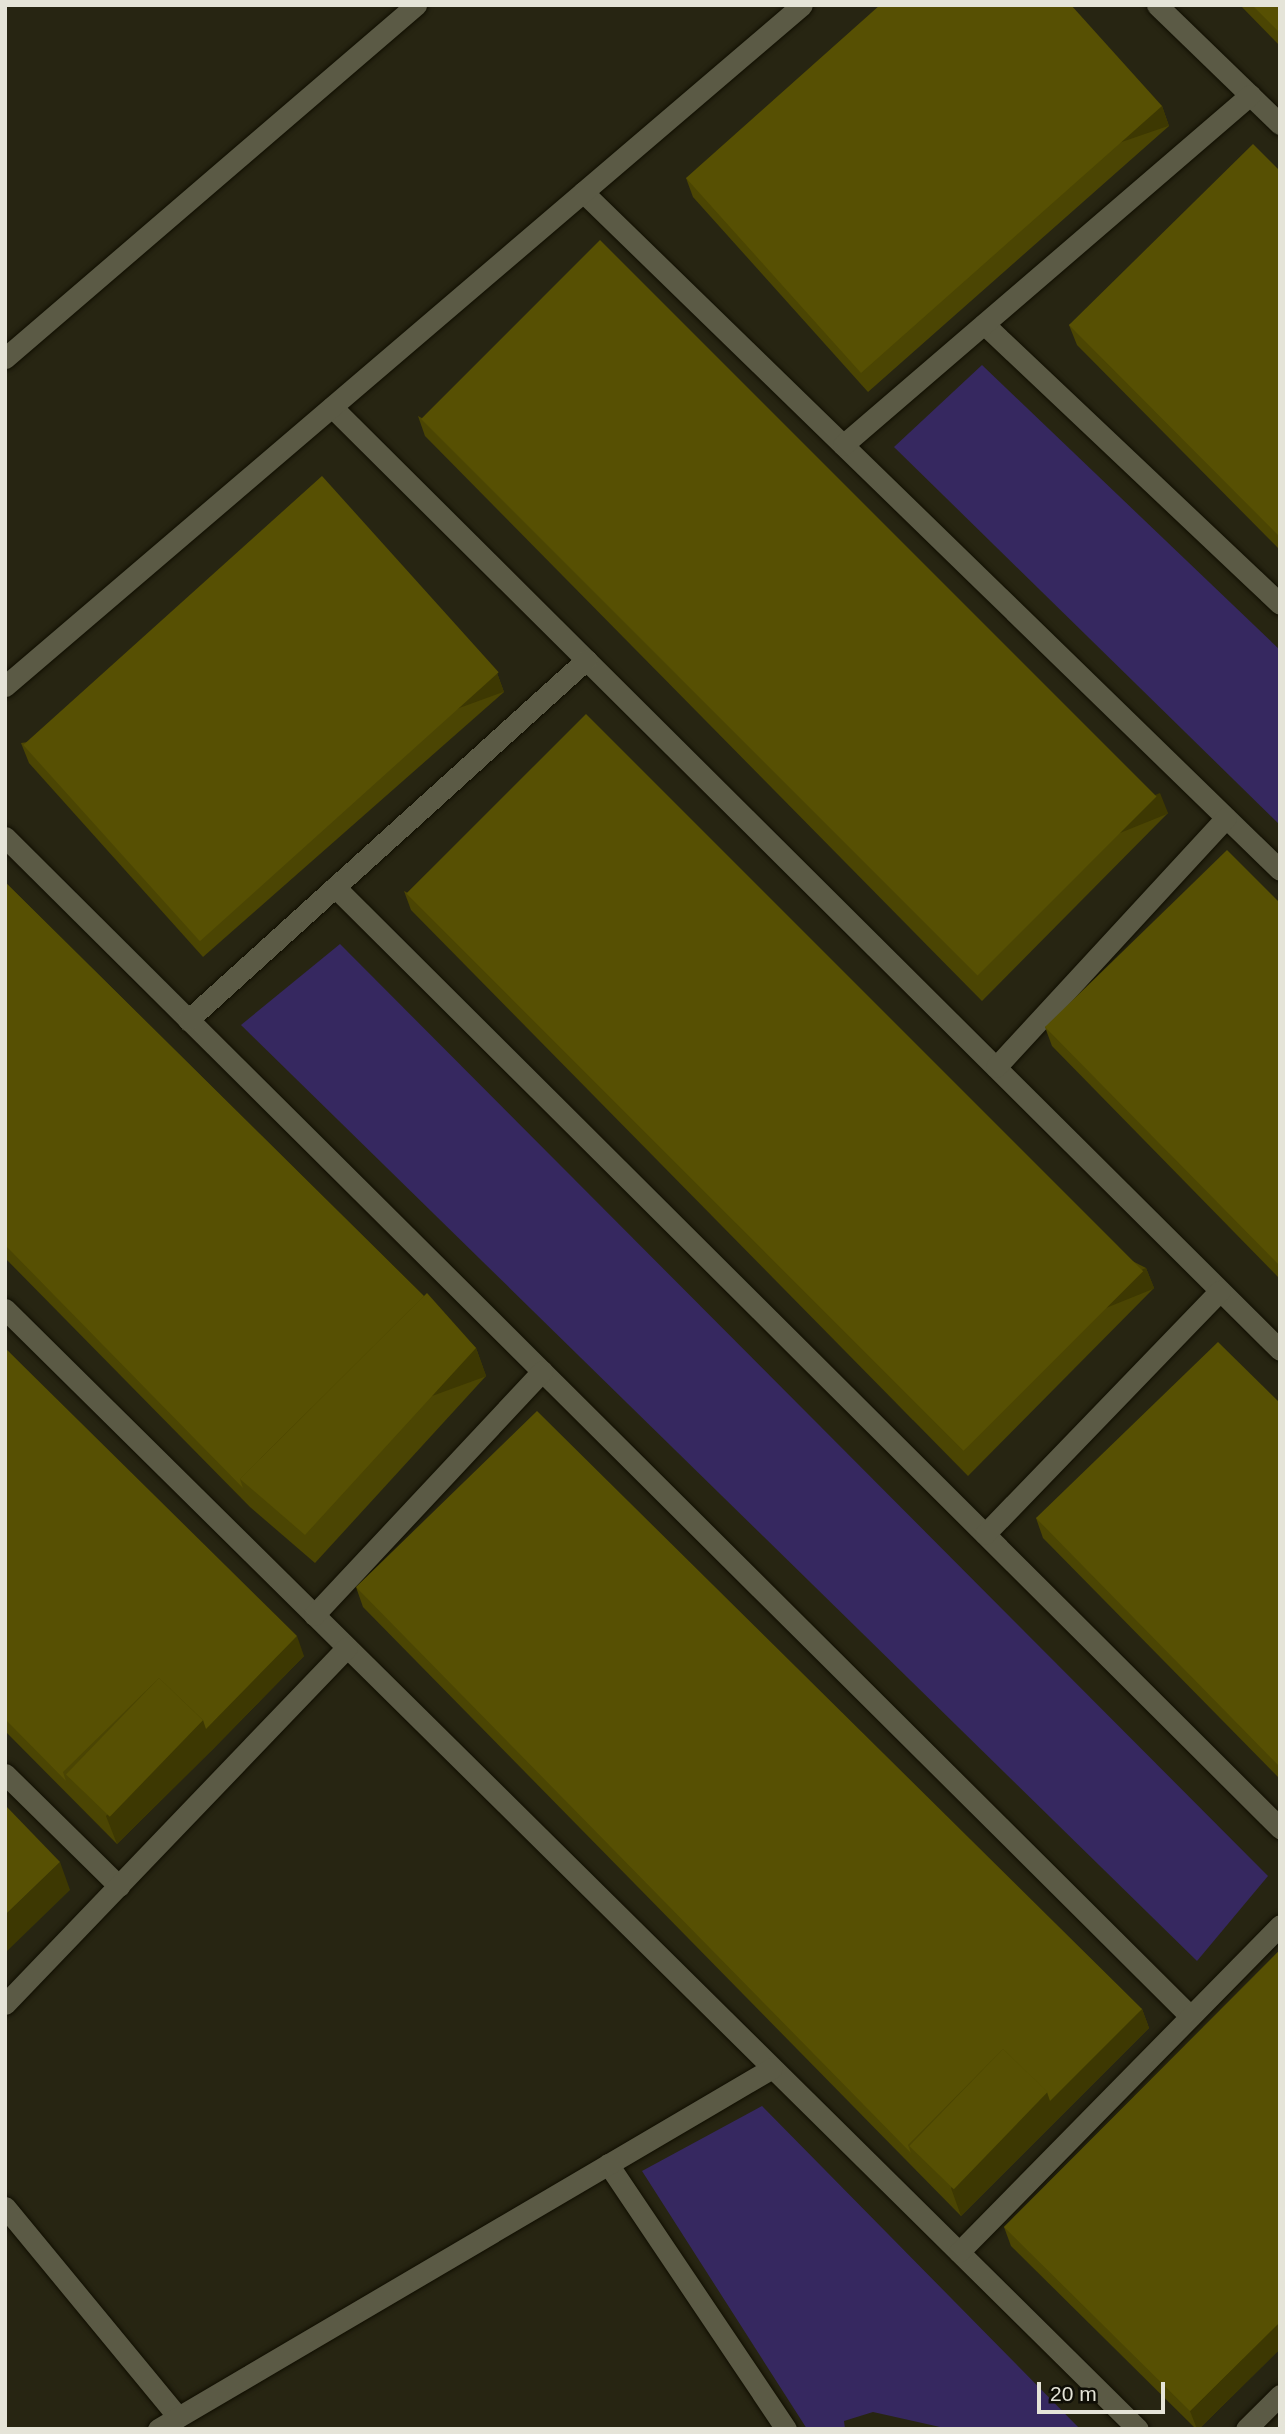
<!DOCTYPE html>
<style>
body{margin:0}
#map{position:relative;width:1285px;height:2434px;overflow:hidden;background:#272512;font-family:Arial,sans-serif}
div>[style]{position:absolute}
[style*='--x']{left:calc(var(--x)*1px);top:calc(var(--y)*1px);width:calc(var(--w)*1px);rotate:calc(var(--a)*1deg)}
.green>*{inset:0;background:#362860}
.roads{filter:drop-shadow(0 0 2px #100e00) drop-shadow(0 0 2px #100e00)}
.minor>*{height:21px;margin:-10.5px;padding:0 10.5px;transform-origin:10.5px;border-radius:10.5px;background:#5b5a45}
.tertiary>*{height:21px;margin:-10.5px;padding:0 10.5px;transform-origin:10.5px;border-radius:10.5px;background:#5b5a45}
.wall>*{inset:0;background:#4b4503}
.shaded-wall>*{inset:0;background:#3d3802;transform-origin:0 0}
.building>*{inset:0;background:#575003;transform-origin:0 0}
span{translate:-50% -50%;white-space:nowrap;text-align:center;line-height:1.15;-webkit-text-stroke:6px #0f0e06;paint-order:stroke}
.frame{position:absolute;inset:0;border:7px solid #e5e4d8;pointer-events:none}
.scale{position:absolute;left:1037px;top:2382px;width:128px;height:32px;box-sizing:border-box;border:4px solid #e5e4d8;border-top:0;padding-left:9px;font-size:21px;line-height:24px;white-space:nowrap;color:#e5e4d8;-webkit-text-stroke:5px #0f0e06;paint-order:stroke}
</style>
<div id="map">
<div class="green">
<div style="clip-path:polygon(982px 365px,1280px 650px,1280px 825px,894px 447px)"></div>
<div style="clip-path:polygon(340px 944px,1268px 1876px,1197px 1961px,241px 1025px)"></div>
<div style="clip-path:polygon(762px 2106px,1080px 2429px,949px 2429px,873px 2412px,844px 2421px,845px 2429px,807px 2429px,642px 2171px)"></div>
</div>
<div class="roads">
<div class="minor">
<div style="--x:1157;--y:5;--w:171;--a:44.1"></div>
<div style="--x:583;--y:192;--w:972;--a:44.21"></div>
<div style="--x:984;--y:324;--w:407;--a:43.4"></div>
<div style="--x:5;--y:358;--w:542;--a:-40.66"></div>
<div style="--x:332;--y:407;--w:1337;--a:44.85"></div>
<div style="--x:843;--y:445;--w:537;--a:-40.69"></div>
<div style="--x:5;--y:686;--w:1048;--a:-40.51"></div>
<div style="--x:5;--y:837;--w:1672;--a:44.85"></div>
<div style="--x:335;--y:887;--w:1334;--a:44.88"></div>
<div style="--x:188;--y:1020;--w:537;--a:-42.13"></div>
<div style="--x:996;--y:1067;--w:339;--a:-47.3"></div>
<div style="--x:5;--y:1309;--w:1593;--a:44.67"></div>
<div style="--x:985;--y:1534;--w:338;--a:-46"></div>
<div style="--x:314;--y:1615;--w:334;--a:-46.9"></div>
<div style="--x:5;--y:1774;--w:160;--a:44.5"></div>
<div style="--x:5;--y:2004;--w:494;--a:-46.2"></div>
<div style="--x:608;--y:2164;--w:319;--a:56.1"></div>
<div style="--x:5;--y:2207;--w:272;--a:50.5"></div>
<div style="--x:959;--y:2252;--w:458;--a:-45.5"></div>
<div style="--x:158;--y:2429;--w:712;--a:-30.45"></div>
</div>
<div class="tertiary">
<div style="--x:1246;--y:2429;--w:48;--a:-45"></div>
</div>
</div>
<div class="wall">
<div style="clip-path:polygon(1240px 5px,1280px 5px,1280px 46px)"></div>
<div style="clip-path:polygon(1162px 106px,1169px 126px,868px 392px,693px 197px,686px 178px)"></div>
<div style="clip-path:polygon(1280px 171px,1280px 550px,1077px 345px,1069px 325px)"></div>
<div style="clip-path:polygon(418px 416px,1168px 813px,982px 1001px,425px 436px)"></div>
<div style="clip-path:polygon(497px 673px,504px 692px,203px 957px,29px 763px,21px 743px)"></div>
<div style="clip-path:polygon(5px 882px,476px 1348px,486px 1376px,315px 1563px,250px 1507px,5px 1258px)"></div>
<div style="clip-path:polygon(404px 891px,1146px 1268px,1154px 1288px,968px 1476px,411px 910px)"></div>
<div style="clip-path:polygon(1280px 903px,1280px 1279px,1052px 1046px,1045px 1027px)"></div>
<div style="clip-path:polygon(5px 1348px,304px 1656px,213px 1749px,117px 1844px,5px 1731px)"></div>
<div style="clip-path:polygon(1280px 1403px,1280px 1779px,1043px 1538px,1036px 1518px)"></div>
<div style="clip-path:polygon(356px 1587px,1142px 2009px,1149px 2028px,961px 2216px,363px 1607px)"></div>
<div style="clip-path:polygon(1280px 1950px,1280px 2349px,1199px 2429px,1196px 2429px,1011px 2246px,1004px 2227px)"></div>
</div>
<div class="shaded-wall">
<div style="left:1162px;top:106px;width:21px;height:402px;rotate:71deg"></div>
<div style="left:497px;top:673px;width:20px;height:401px;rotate:70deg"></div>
<div style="left:1160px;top:793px;width:22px;height:265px;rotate:68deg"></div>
<div style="left:1146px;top:1268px;width:22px;height:264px;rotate:68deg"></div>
<div style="left:476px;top:1348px;width:30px;height:253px;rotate:70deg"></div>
<div style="clip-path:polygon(297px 1636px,304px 1656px,213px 1749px,117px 1844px,106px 1816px,203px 1720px)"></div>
<div style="clip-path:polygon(60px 1862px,70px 1890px,5px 1953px,5px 1915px)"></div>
<div style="clip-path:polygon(1142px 2009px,1149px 2028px,961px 2216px,951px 2188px,1047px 2092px)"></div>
<div style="clip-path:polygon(1280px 2322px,1280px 2349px,1199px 2429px,1197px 2429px,1190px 2411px)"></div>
</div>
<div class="building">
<div style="clip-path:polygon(880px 5px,1071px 5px,1162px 106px,861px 373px,686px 178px)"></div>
<div style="clip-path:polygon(1252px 5px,1280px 5px,1280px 33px)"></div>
<div style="clip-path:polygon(1253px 144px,1280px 171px,1280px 537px,1069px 325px)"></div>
<div style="left:600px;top:240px;width:787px;height:253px;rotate:45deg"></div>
<div style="left:322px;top:476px;width:264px;height:402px;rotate:48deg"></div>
<div style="left:586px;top:714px;width:788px;height:254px;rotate:45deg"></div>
<div style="clip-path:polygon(1227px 850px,1280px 903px,1280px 1266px,1045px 1027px)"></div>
<div style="clip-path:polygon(5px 882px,424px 1296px,240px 1479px,243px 1488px,5px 1245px)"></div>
<div style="clip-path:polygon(427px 1293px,476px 1348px,305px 1535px,240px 1479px)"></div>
<div style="clip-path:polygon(1218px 1342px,1280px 1403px,1280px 1767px,1036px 1518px)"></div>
<div style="clip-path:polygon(5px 1348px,297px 1636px,206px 1729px,203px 1720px,159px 1678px,63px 1772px,66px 1781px,5px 1719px)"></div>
<div style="clip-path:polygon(537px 1411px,1142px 2009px,1050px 2101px,1047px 2092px,1003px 2049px,908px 2145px,911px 2153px,356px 1587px)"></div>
<div style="left:159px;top:1678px;width:61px;height:134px;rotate:44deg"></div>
<div style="clip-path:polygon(5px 1805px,60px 1862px,5px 1915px)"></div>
<div style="clip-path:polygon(1280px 1950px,1280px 2322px,1190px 2411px,1004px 2227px)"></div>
<div style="left:1003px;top:2049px;width:62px;height:135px;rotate:44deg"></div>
</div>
<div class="frame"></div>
<div class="scale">20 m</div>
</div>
